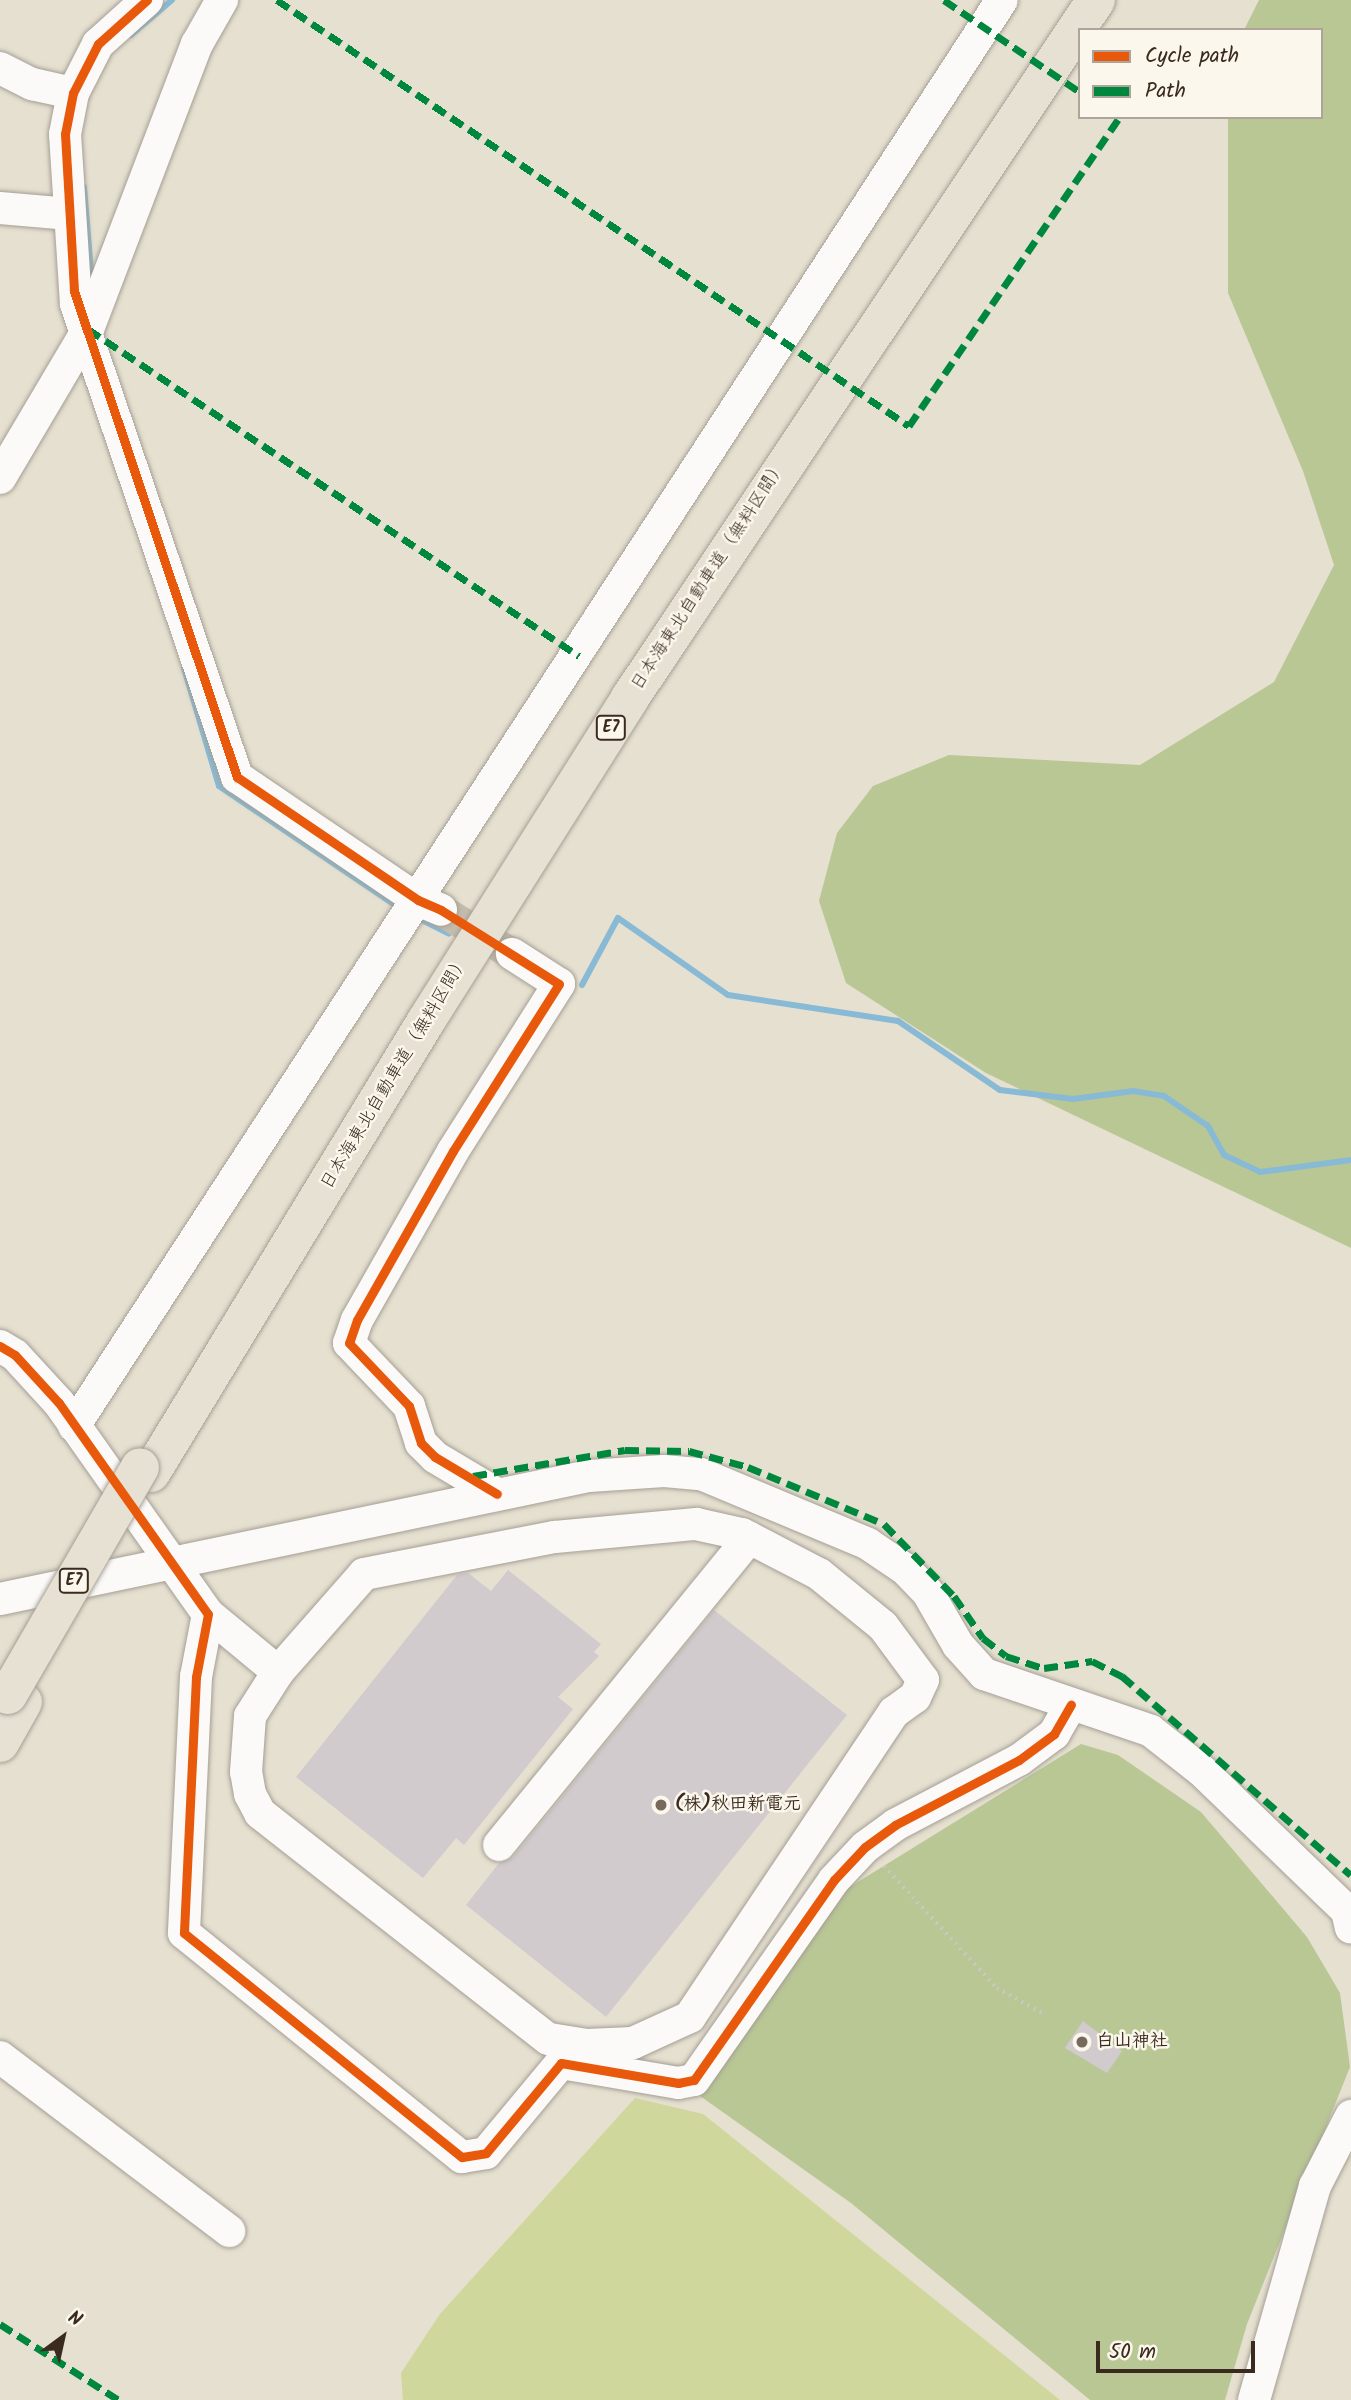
<!DOCTYPE html>
<meta charset="utf-8">
<style>
body{margin:0}
#map{position:relative;width:1351px;height:2400px;overflow:hidden;background:#e6e0d0;font-family:Kalam,"Klee One",sans-serif}
div>[style]{position:absolute}
[style*='--x']{left:calc(var(--x)*1px);top:calc(var(--y)*1px);width:calc(var(--w)*1px);rotate:calc(var(--a)*1deg)}
.green>*{inset:0;background:#cfd79d}
.forest>*{inset:0;background:#b9c795}
.stream>*{height:6px;margin:-3px;padding:0 3px;transform-origin:3px;border-radius:3px;background:#88bad5}
.building>*{inset:0;background:#d1cbcd}
.minor-tunnel>*{height:32px;margin-top:-16px;transform-origin:0;background:repeating-linear-gradient(90deg,#c4bcac 0 32px,transparent 0 48px)}
.path>*{height:3.5px;margin-top:-1.75px;transform-origin:0;background:repeating-linear-gradient(90deg,#cbc8c3 0 2px,transparent 0 7px)}
.roads{filter:drop-shadow(0 0 2px #a59f95) drop-shadow(0 0 2px #a59f95)}
.minor>*{height:32px;margin:-16px;padding:0 16px;transform-origin:16px;border-radius:16px;background:#fbfaf8}
.highway>*{height:38px;margin:-19px;padding:0 19px;transform-origin:19px;border-radius:19px;background:#e7e1d4}
.bridges{filter:drop-shadow(0 0 2px #a59f95) drop-shadow(0 0 2px #a59f95)}
.highway-bridge>*{height:38px;margin:-19px;padding:0 19px;transform-origin:19px;border-radius:19px;background:#e7e1d4}
.quiet>*{height:7px;margin-top:-3.5px;transform-origin:0;background:repeating-linear-gradient(90deg,#00873e 0 14px,transparent 0 21px)}
.cycleway>*{height:9px;margin:-4.5px;padding:0 4.5px;transform-origin:4.5px;border-radius:4.5px;background:#e8590c}
.dots>*{width:19px;height:19px;translate:-50% -50%;box-sizing:border-box;border:4px solid #fbf7ec;border-radius:50%}
span{translate:-50% -50%;white-space:nowrap;text-align:center;line-height:1.15;-webkit-text-stroke:5px #fbf7ec;paint-order:stroke}
.shield-label span{padding:2px 5px;background:#fbf7ec;border:2px solid;border-radius:5px;-webkit-text-stroke-width:0}
.shield-label{font-size:16px;color:#3b2a1e;font-weight:700}
.street-label{font-size:18px;color:#3b2a1e}
.poi-label{font-size:18px;color:#3b2a1e;font-weight:700}
.left{translate:0 -50%;text-align:left}
.legend{position:absolute;left:1078px;top:28px;width:245px;height:91px;box-sizing:border-box;background:#fbf7ec;border:2px solid #aea59a;margin:0;padding:9px 12px;list-style:none;font-size:21px;color:#3b2a1e}
.legend li{display:flex;align-items:center;gap:14px;height:35px}
.legend b{width:35px;border:2px solid #aea59a}
.north{position:absolute;left:28px;top:2302px;width:70px;height:70px;-webkit-text-stroke:5px #fbf7ec;paint-order:stroke;rotate:33deg;font-size:19px;font-weight:700;line-height:28px;text-align:center;color:#3b2a1e}
.north::after{content:'';display:block;margin:auto;width:24px;height:32px;background:#3b2a1e;clip-path:polygon(50% 0,100% 100%,50% 72%,0 100%)}
.scale{position:absolute;left:1096px;top:2341px;width:159px;height:32px;box-sizing:border-box;border:4px solid #3b2a1e;border-top:0;padding-left:9px;font-size:21px;line-height:24px;white-space:nowrap;color:#3b2a1e;-webkit-text-stroke:5px #fbf7ec;paint-order:stroke}
</style>
<div id="map">
<div class="green">
<div style="clip-path:polygon(635px 2098px,703px 2114px,1060px 2400px,403px 2400px,401px 2373px,440px 2314px)"></div>
</div>
<div class="forest">
<div style="clip-path:polygon(1259px 0,1351px 0,1351px 1248px,986px 1073px,846px 983px,819px 901px,837px 833px,873px 786px,949px 755px,1140px 765px,1274px 682px,1334px 565px,1303px 471px,1228px 293px,1228px 117px,1321px 117px,1321px 30px,1244px 30px)"></div>
<div style="clip-path:polygon(1081px 1744px,1118px 1755px,1201px 1812px,1307px 1937px,1340px 1993px,1350px 2067px,1247px 2324px,1225px 2400px,1090px 2400px,851px 2203px,700px 2096px,848px 1888px)"></div>
</div>
<div class="stream">
<div style="--x:131;--y:35;--w:54;--a:-40.5"></div>
<div style="--x:84;--y:187;--w:97;--a:85.3"></div>
<div style="--x:184;--y:668;--w:123;--a:73.5"></div>
<div style="--x:219;--y:786;--w:212;--a:34.1"></div>
<div style="--x:422;--y:920;--w:30;--a:27"></div>
<div style="--x:582;--y:985;--w:76;--a:-61.8"></div>
<div style="--x:618;--y:918;--w:134;--a:35"></div>
<div style="--x:728;--y:995;--w:172;--a:8.7"></div>
<div style="--x:898;--y:1021;--w:123;--a:34.1"></div>
<div style="--x:1000;--y:1090;--w:74;--a:7"></div>
<div style="--x:1073;--y:1099;--w:61;--a:-7.6"></div>
<div style="--x:1133;--y:1091;--w:31;--a:9"></div>
<div style="--x:1164;--y:1096;--w:53;--a:34.3"></div>
<div style="--x:1208;--y:1126;--w:33;--a:61"></div>
<div style="--x:1224;--y:1155;--w:40;--a:25"></div>
<div style="--x:1260;--y:1172;--w:92;--a:-7.5"></div>
</div>
<div class="building">
<div style="clip-path:polygon(508px 1570px,601px 1644px,594px 1652px,599px 1656px,558px 1697px,573px 1709px,464px 1845px,456px 1838px,423px 1878px,296px 1777px,457px 1575px,468px 1573px,491px 1591px)"></div>
<div style="clip-path:polygon(714px 1610px,847px 1715px,606px 2017px,466px 1905px,499px 1863px,513px 1857px)"></div>
<div style="clip-path:polygon(1083px 2021px,1122px 2051px,1107px 2073px,1065px 2048px)"></div>
</div>
<div class="minor-tunnel">
<div style="--x:441;--y:910;--w:84;--a:31.8"></div>
</div>
<div class="path">
<div style="--x:884;--y:1866;--w:166;--a:47.2"></div>
<div style="--x:997;--y:1988;--w:51;--a:29.1"></div>
</div>
<div class="roads">
<div class="minor">
<div style="--x:147;--y:0;--w:66;--a:138.1"></div>
<div style="--x:98;--y:44;--w:55;--a:117"></div>
<div style="--x:73;--y:93;--w:42;--a:101"></div>
<div style="--x:65;--y:134;--w:170;--a:86.3"></div>
<div style="--x:76;--y:304;--w:500;--a:71.2"></div>
<div style="--x:237;--y:777;--w:219;--a:34.2"></div>
<div style="--x:418;--y:900;--w:25;--a:23"></div>
<div style="--x:0;--y:68;--w:36;--a:27"></div>
<div style="--x:32;--y:84;--w:42;--a:12.4"></div>
<div style="--x:0;--y:208;--w:70;--a:4.9"></div>
<div style="--x:0;--y:478;--w:173;--a:-59.4"></div>
<div style="--x:88;--y:329;--w:305;--a:-69.1"></div>
<div style="--x:197;--y:44;--w:51;--a:-60.4"></div>
<div style="--x:0;--y:1346;--w:17;--a:31"></div>
<div style="--x:15;--y:1355;--w:65;--a:47.5"></div>
<div style="--x:59;--y:1403;--w:258;--a:54.8"></div>
<div style="--x:208;--y:1614;--w:64;--a:100.8"></div>
<div style="--x:196;--y:1677;--w:256;--a:92.7"></div>
<div style="--x:184;--y:1933;--w:357;--a:38.9"></div>
<div style="--x:462;--y:2157;--w:24;--a:-9"></div>
<div style="--x:486;--y:2153;--w:117;--a:-50.2"></div>
<div style="--x:561;--y:2063;--w:119;--a:9.7"></div>
<div style="--x:678;--y:2083;--w:16;--a:-11"></div>
<div style="--x:694;--y:2080;--w:244;--a:-55"></div>
<div style="--x:834;--y:1880;--w:45;--a:-46.8"></div>
<div style="--x:865;--y:1847;--w:37;--a:-36"></div>
<div style="--x:895;--y:1825;--w:140;--a:-27.7"></div>
<div style="--x:1019;--y:1760;--w:44;--a:-36.6"></div>
<div style="--x:1054;--y:1734;--w:34;--a:-60"></div>
<div style="--x:74;--y:1426;--w:1701;--a:-56.95"></div>
<div style="--x:497;--y:1494;--w:72;--a:-149.2"></div>
<div style="--x:435;--y:1457;--w:20;--a:-135"></div>
<div style="--x:421;--y:1443;--w:39;--a:-108"></div>
<div style="--x:409;--y:1406;--w:87;--a:-133.6"></div>
<div style="--x:349;--y:1343;--w:24;--a:-71"></div>
<div style="--x:357;--y:1320;--w:194;--a:-60.4"></div>
<div style="--x:453;--y:1151;--w:198;--a:-57.6"></div>
<div style="--x:559;--y:984;--w:56;--a:-147.4"></div>
<div style="--x:0;--y:1599;--w:602;--a:-11.8"></div>
<div style="--x:589;--y:1476;--w:75;--a:-3.8"></div>
<div style="--x:664;--y:1471;--w:37;--a:5"></div>
<div style="--x:701;--y:1474;--w:181;--a:22.7"></div>
<div style="--x:868;--y:1544;--w:45;--a:34"></div>
<div style="--x:905;--y:1569;--w:33;--a:46"></div>
<div style="--x:928;--y:1593;--w:60;--a:60"></div>
<div style="--x:958;--y:1645;--w:39;--a:48"></div>
<div style="--x:984;--y:1674;--w:176;--a:18.8"></div>
<div style="--x:1151;--y:1731;--w:65;--a:38.1"></div>
<div style="--x:1202;--y:1771;--w:202;--a:44"></div>
<div style="--x:1347;--y:1911;--w:17;--a:77"></div>
<div style="--x:208;--y:1614;--w:91;--a:39.6"></div>
<div style="--x:278;--y:1672;--w:130;--a:-48.7"></div>
<div style="--x:364;--y:1574;--w:195;--a:-11"></div>
<div style="--x:555;--y:1537;--w:142;--a:-5.3"></div>
<div style="--x:696;--y:1524;--w:47;--a:12.3"></div>
<div style="--x:742;--y:1534;--w:87;--a:27.5"></div>
<div style="--x:819;--y:1574;--w:82;--a:39.1"></div>
<div style="--x:883;--y:1626;--w:67;--a:53.5"></div>
<div style="--x:923;--y:1680;--w:19;--a:115"></div>
<div style="--x:915;--y:1697;--w:26;--a:144"></div>
<div style="--x:894;--y:1712;--w:367;--a:123.8"></div>
<div style="--x:690;--y:2017;--w:63;--a:155.5"></div>
<div style="--x:633;--y:2043;--w:46;--a:177.5"></div>
<div style="--x:587;--y:2045;--w:39;--a:-171"></div>
<div style="--x:548;--y:2039;--w:366;--a:-141.9"></div>
<div style="--x:260;--y:1813;--w:21;--a:-118"></div>
<div style="--x:250;--y:1794;--w:22;--a:-100"></div>
<div style="--x:246;--y:1772;--w:56;--a:-85.9"></div>
<div style="--x:250;--y:1716;--w:52;--a:-57.5"></div>
<div style="--x:499;--y:1845;--w:396;--a:-50.8"></div>
<div style="--x:0;--y:2057;--w:288;--a:37.2"></div>
<div style="--x:1254;--y:2400;--w:223;--a:-74.1"></div>
<div style="--x:1315;--y:2186;--w:79;--a:-62.8"></div>
</div>
<div class="highway">
<div style="--x:151;--y:1473;--w:529;--a:-58.68"></div>
<div style="--x:426;--y:1021;--w:382;--a:-57.7"></div>
<div style="--x:630;--y:698;--w:839;--a:-56.27"></div>
<div style="--x:0;--y:1743;--w:47;--a:-60.7"></div>
</div>
</div>
<div class="bridges">
<div class="highway-bridge">
<div style="--x:8;--y:1695;--w:263;--a:-59.9"></div>
</div>
</div>
<div class="quiet">
<div style="--x:277;--y:0;--w:762;--a:33.98"></div>
<div style="--x:909;--y:426;--w:374;--a:-55.7"></div>
<div style="--x:944;--y:0;--w:164;--a:34.1"></div>
<div style="--x:88;--y:329;--w:590;--a:33.66"></div>
<div style="--x:473;--y:1476;--w:154;--a:-9.7"></div>
<div style="--x:625;--y:1450;--w:64;--a:0.9"></div>
<div style="--x:689;--y:1451;--w:61;--a:15.2"></div>
<div style="--x:748;--y:1467;--w:147;--a:22.7"></div>
<div style="--x:884;--y:1524;--w:100;--a:45.8"></div>
<div style="--x:954;--y:1596;--w:51;--a:55.4"></div>
<div style="--x:983;--y:1638;--w:29;--a:38"></div>
<div style="--x:1006;--y:1656;--w:40;--a:18"></div>
<div style="--x:1044;--y:1668;--w:49;--a:-8.3"></div>
<div style="--x:1092;--y:1661;--w:34;--a:27"></div>
<div style="--x:1122;--y:1676;--w:303;--a:41"></div>
<div style="--x:0;--y:2324;--w:141;--a:32.6"></div>
</div>
<div class="cycleway">
<div style="--x:147;--y:0;--w:66;--a:138.1"></div>
<div style="--x:98;--y:44;--w:55;--a:117"></div>
<div style="--x:73;--y:93;--w:42;--a:101"></div>
<div style="--x:65;--y:134;--w:157;--a:86.7"></div>
<div style="--x:74;--y:291;--w:513;--a:71.46"></div>
<div style="--x:237;--y:777;--w:219;--a:34.2"></div>
<div style="--x:418;--y:900;--w:25;--a:23"></div>
<div style="--x:441;--y:910;--w:139;--a:32.1"></div>
<div style="--x:559;--y:984;--w:198;--a:122.4"></div>
<div style="--x:453;--y:1151;--w:194;--a:119.6"></div>
<div style="--x:357;--y:1320;--w:24;--a:109"></div>
<div style="--x:349;--y:1343;--w:87;--a:46.4"></div>
<div style="--x:409;--y:1406;--w:39;--a:72"></div>
<div style="--x:421;--y:1443;--w:20;--a:45"></div>
<div style="--x:435;--y:1457;--w:72;--a:30.8"></div>
<div style="--x:0;--y:1346;--w:17;--a:31"></div>
<div style="--x:15;--y:1355;--w:65;--a:47.5"></div>
<div style="--x:59;--y:1403;--w:258;--a:54.8"></div>
<div style="--x:208;--y:1614;--w:64;--a:100.8"></div>
<div style="--x:196;--y:1677;--w:256;--a:92.7"></div>
<div style="--x:184;--y:1933;--w:357;--a:38.9"></div>
<div style="--x:462;--y:2157;--w:24;--a:-9"></div>
<div style="--x:486;--y:2153;--w:117;--a:-50.2"></div>
<div style="--x:561;--y:2063;--w:119;--a:9.7"></div>
<div style="--x:678;--y:2083;--w:16;--a:-11"></div>
<div style="--x:694;--y:2080;--w:244;--a:-55"></div>
<div style="--x:834;--y:1880;--w:45;--a:-46.8"></div>
<div style="--x:865;--y:1847;--w:37;--a:-36"></div>
<div style="--x:895;--y:1825;--w:140;--a:-27.7"></div>
<div style="--x:1019;--y:1760;--w:44;--a:-36.6"></div>
<div style="--x:1054;--y:1734;--w:34;--a:-60"></div>
</div>
<div class="dots">
<div style="left:661px;top:1805px;background:#776a5c"></div>
<div style="left:1082px;top:2042px;background:#776a5c"></div>
</div>
<div class="shield-label">
<span style="left:611px;top:728px">E7</span>
<span style="left:74px;top:1581px">E7</span>
</div>
<div class="street-label">
<span style="left:710px;top:576px;rotate:-57deg">日本海東北自動車道（無料区間）</span>
<span style="left:396px;top:1073px;rotate:-59deg">日本海東北自動車道（無料区間）</span>
</div>
<div class="poi-label">
<span class="left" style="left:675px;top:1805px">(株)秋田新電元</span>
<span class="left" style="left:1096px;top:2042px">白山神社</span>
</div>
<ul class="legend">
<li><b style="height:9px;background:#e8590c"></b>Cycle path</li>
<li><b style="height:9px;background:#00873e"></b>Path</li>
</ul>
<div class="north">N</div>
<div class="scale">50 m</div>
</div>
